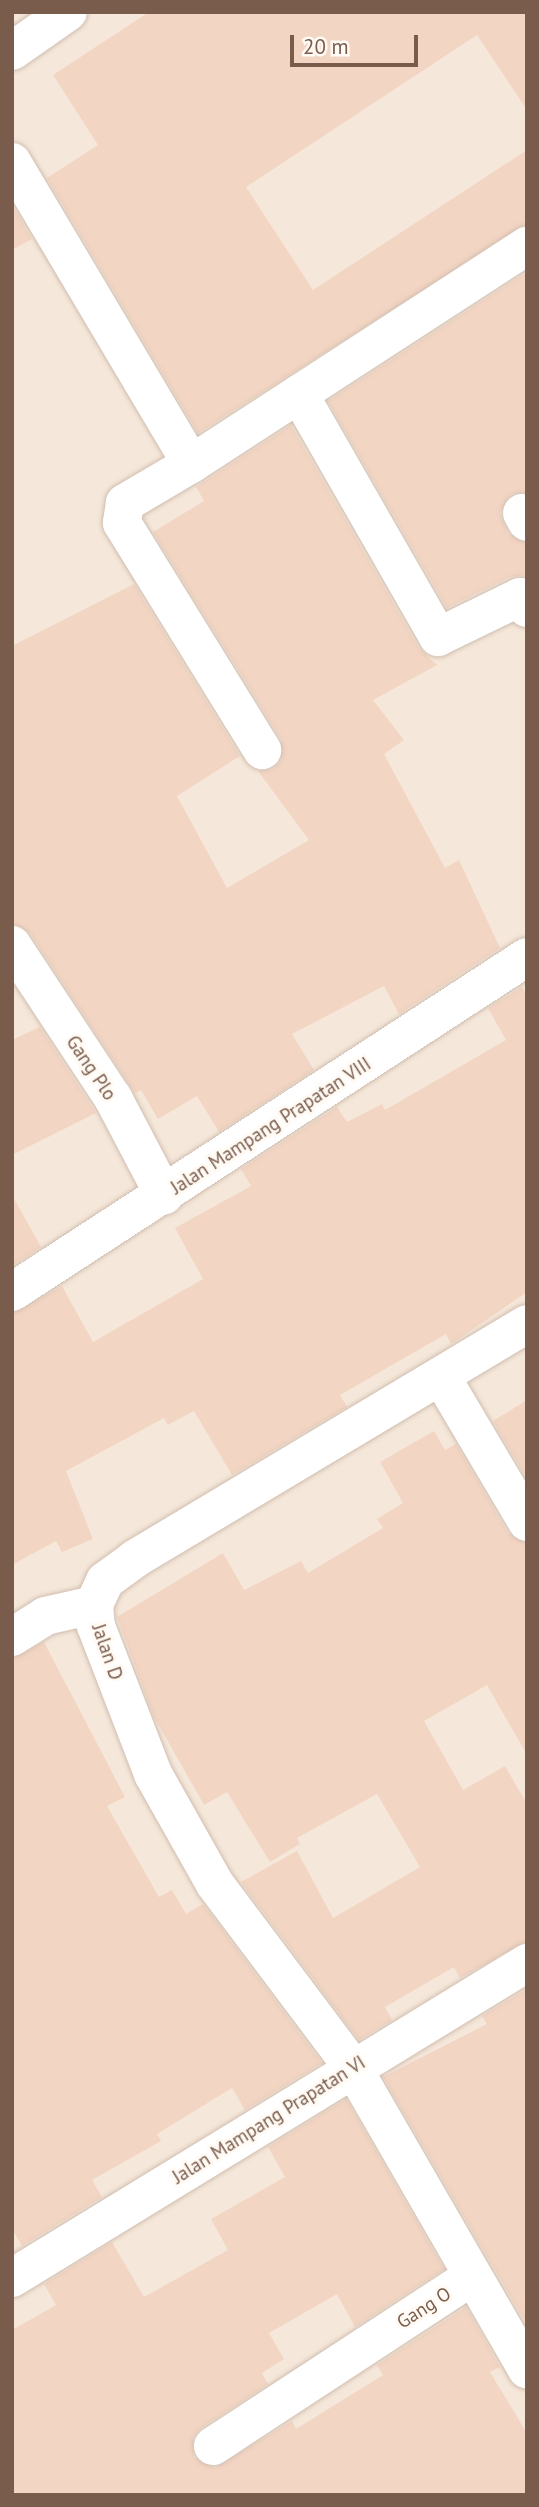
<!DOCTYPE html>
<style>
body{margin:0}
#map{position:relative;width:539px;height:2507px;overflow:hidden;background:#fdf6ec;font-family:"PT Sans",sans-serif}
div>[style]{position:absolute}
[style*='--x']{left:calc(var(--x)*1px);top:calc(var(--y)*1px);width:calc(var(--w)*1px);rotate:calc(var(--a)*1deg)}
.residential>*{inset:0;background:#f5e8da;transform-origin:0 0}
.building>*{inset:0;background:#f3d5c3}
.roads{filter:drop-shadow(0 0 2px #d1beb0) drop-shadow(0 0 2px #d1beb0)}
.minor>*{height:38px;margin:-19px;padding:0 19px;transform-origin:19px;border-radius:19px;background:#fff}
.tertiary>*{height:38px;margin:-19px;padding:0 19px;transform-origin:19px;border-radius:19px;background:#fff}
span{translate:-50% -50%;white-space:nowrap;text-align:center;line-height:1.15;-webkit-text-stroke:6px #fffaf3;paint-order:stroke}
.street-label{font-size:19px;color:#7a5c4d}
.frame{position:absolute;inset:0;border:14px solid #7a5c4d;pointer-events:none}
.scale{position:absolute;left:290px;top:35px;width:128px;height:32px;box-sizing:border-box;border:4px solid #7a5c4d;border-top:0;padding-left:9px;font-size:21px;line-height:24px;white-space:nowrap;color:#7a5c4d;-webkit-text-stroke:5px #fffaf3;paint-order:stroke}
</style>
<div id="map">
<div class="residential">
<div style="left:12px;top:12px;width:515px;height:2483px"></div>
</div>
<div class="building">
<div style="clip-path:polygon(149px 12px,527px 12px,527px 110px,477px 35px,246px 187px,313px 290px,527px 150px,527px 224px,198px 433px,47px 178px,98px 145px,53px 75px)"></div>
<div style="clip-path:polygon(12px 205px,32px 239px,12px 250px)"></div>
<div style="clip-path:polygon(527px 272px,527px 492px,511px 494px,500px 513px,508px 533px,527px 544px,527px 575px,510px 577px,447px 608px,328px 401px)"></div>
<div style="clip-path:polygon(291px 425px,419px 648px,437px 665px,373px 700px,404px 740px,384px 754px,445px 868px,459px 860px,500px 948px,399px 1014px,384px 986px,292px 1034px,314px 1070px,219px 1132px,197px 1096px,158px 1119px,141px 1090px,135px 1093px,30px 933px,12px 923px,12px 646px,134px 584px,240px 756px,177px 796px,227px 888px,309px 840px,258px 771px,273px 769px,281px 761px,281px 739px,153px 532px,204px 501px,196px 487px)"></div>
<div style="clip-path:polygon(522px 987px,527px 996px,527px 1292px,451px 1344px,446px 1334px,340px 1395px,347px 1407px,232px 1475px,194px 1411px,168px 1425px,164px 1418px,66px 1471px,93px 1539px,62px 1552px,56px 1541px,12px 1565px,12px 1314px,62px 1286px,93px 1342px,203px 1279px,175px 1228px,251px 1186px,241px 1169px,337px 1107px,347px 1122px,382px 1104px,385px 1110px,506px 1040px,488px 1008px)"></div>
<div style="clip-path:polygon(40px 1027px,96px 1113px,12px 1155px,12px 1040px)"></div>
<div style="clip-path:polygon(12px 1195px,41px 1247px,12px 1266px)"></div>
<div style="clip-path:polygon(527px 1400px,527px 1479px,493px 1421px)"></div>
<div style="clip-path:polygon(434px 1431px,445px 1450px,456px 1444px,508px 1533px,527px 1544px,527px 1755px,487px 1685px,424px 1721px,463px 1790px,505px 1766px,527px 1804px,527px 1941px,460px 1978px,454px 1967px,385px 2007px,392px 2020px,359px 2040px,241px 1882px,297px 1851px,333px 1918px,420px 1867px,377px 1794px,297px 1838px,300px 1844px,270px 1862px,227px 1792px,204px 1805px,154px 1717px,117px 1617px,223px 1553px,244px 1590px,301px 1561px,308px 1573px,383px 1528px,377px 1519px,403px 1503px,380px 1462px)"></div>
<div style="clip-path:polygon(44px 1642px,125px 1797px,107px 1806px,159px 1897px,172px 1890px,186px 1914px,203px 1904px,322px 2063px,245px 2110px,232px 2088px,157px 2134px,161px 2141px,92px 2180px,102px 2197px,22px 2246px,12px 2229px,12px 1659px)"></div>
<div style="clip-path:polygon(527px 1989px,527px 2325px,383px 2077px,487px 2024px,482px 2016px)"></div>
<div style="clip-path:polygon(346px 2099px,444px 2269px,355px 2327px,337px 2294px,269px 2333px,284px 2359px,262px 2373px,268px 2384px,201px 2428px,193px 2437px,194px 2457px,215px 2468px,292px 2421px,296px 2429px,383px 2375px,377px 2365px,466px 2307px,500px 2367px,490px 2372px,527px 2433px,527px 2495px,12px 2495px,12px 2330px,56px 2305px,44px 2284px,112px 2242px,144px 2297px,228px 2250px,211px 2219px,285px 2177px,268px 2147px)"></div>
</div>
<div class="roads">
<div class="minor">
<div style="--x:12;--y:51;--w:68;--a:-34.9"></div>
<div style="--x:12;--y:162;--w:351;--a:59.3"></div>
<div style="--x:191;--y:464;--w:401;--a:-33"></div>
<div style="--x:299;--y:394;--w:280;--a:60.2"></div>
<div style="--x:438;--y:637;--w:91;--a:-26"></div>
<div style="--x:520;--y:597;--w:13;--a:58"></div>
<div style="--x:191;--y:464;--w:77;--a:149.4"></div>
<div style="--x:125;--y:503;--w:20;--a:99"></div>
<div style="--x:122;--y:523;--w:267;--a:58.3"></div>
<div style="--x:522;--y:513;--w:10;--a:61"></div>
<div style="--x:12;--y:945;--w:183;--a:56.6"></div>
<div style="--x:113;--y:1098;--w:110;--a:62.3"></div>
<div style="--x:527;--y:1324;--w:457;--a:149.1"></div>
<div style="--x:135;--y:1559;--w:37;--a:144"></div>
<div style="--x:105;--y:1581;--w:26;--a:115"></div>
<div style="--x:94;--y:1605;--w:21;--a:85"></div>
<div style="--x:96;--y:1626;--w:159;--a:68.9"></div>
<div style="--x:153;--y:1774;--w:126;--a:60.6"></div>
<div style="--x:215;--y:1884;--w:230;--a:53.1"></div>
<div style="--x:353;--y:2068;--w:348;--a:60"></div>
<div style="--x:442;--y:1378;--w:167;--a:59.4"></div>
<div style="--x:12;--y:1637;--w:39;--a:-32"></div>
<div style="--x:45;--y:1616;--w:50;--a:-12.7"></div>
<div style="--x:12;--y:2278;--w:604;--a:-31.45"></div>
<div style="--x:213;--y:2446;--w:307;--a:-33.2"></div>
</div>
<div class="tertiary">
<div style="--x:12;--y:1292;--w:614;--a:-33.04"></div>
</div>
</div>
<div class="street-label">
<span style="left:91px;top:1068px;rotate:56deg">Gang Plo</span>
<span style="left:271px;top:1126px;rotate:-33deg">Jalan Mampang Prapatan VIII</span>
<span style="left:107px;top:1652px;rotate:71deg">Jalan D</span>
<span style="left:269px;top:2120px;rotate:-32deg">Jalan Mampang Prapatan VI</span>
<span style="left:424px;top:2308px;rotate:-33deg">Gang O</span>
</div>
<div class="frame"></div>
<div class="scale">20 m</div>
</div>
